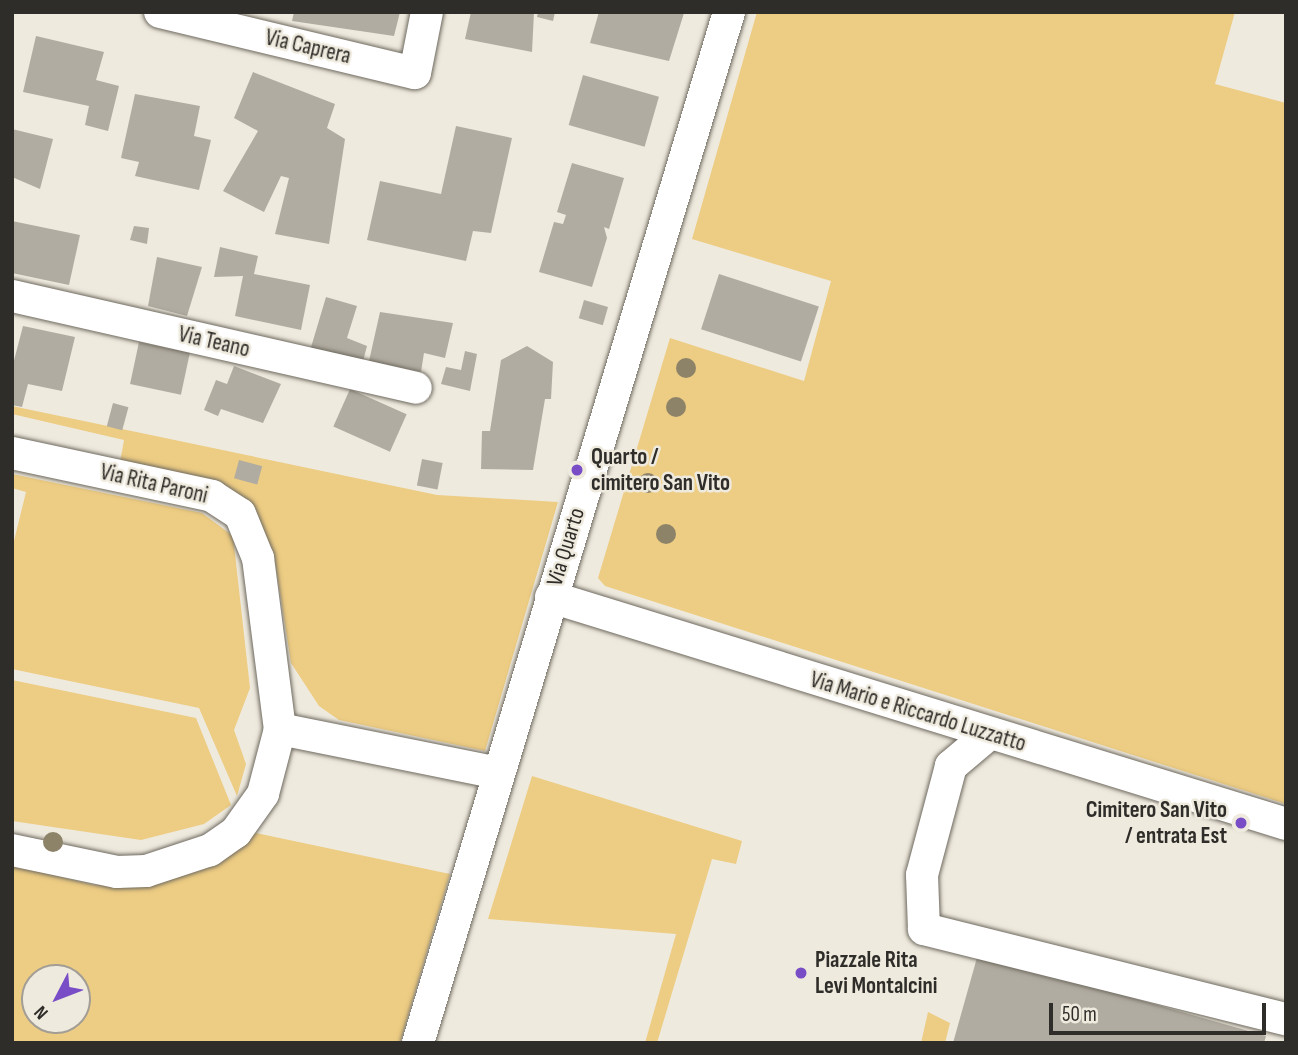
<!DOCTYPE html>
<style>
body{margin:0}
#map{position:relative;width:1298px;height:1055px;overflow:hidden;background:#efeade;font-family:"Sofia Sans Condensed",sans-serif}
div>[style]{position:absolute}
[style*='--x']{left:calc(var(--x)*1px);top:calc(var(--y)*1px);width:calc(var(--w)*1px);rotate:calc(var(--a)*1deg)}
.green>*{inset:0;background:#edcc83}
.building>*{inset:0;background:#b1aca1;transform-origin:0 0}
.roads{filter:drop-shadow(0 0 2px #6e695f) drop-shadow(0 0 2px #6e695f)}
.minor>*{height:32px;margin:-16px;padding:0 16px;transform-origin:16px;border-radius:16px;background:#fff}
.trees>*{width:20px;height:20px;margin:-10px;border-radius:50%;background:#8d8369}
.dots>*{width:19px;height:19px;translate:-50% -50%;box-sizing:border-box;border:4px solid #efeade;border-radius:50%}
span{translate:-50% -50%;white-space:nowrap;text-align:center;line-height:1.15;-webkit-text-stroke:5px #efeade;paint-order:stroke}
.street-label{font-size:23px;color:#2f2d29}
.poi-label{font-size:23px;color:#2f2d29;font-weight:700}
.left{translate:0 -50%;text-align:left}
.right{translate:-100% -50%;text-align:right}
.frame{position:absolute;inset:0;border:14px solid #2f2d29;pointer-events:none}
.north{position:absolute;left:21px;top:964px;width:70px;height:70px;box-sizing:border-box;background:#efeade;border:2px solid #a29e96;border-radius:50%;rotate:228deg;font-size:19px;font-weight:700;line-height:28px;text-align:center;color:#2f2d29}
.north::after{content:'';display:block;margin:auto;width:24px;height:32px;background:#784dc6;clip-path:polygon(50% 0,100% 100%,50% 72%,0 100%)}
.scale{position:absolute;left:1049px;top:1003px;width:217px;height:32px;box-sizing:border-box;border:4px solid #2f2d29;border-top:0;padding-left:9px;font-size:21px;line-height:24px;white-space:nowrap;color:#2f2d29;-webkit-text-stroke:5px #efeade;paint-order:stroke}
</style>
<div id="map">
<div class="green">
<div style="clip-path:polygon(757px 12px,1235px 12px,1215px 84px,1286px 103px,1286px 804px,605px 586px,598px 578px,670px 338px,804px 381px,831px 281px,692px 239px)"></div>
<div style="clip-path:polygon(12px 406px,437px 495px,558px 502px,485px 751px,339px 720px,319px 706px,291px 663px,274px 555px,255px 513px,119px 468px,124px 440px,12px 414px)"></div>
<div style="clip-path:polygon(12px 474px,202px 513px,233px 536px,250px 688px,234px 730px,246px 764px,237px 796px,199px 708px,12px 669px,12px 549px,26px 492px,12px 488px)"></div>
<div style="clip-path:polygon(12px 680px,196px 718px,231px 805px,204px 824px,141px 840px,12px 821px)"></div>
<div style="clip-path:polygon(532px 776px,742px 841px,736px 864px,712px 859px,657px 1043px,645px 1043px,676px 934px,488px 919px)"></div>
<div style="clip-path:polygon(evenodd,256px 833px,450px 874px,400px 1043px,12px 1041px,12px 865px,94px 885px,152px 885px,209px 866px,256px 833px,35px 978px,77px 978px,77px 1020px,35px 1020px,35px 978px)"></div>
<div style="clip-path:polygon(928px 1012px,950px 1023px,945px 1043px,921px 1043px)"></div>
</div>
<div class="building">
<div style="clip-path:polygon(294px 12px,400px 12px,394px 36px,292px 21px)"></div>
<div style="clip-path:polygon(471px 12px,534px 12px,532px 52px,465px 39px)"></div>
<div style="clip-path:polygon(538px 12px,555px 12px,553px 21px,537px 17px)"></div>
<div style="clip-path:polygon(599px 12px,684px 13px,669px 61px,590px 43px)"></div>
<div style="clip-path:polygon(36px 36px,104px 52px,96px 80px,119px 86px,108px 131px,85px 125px,89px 106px,23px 92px)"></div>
<div style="clip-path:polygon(253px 72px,335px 104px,327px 128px,345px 139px,329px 244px,275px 234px,289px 178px,281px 176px,264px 212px,223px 191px,258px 131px,234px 118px)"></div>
<div style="left:583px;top:75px;width:79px;height:52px;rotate:16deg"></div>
<div style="clip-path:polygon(135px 94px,200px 106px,194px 136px,211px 140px,199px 190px,135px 176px,139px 162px,121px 158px)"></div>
<div style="clip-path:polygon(456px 126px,512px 138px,491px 233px,473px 231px,466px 261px,367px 240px,380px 181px,441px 194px)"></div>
<div style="clip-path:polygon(12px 129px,53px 139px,40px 189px,12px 177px)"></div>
<div style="clip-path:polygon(572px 163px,624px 178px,609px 229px,604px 227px,607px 238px,592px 287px,539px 272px,554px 222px,563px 224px,566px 215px,557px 212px)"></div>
<div style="clip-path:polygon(12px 221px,80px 235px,69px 285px,12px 273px)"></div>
<div style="clip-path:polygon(134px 226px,149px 228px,147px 244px,130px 240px)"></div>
<div style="clip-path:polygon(220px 247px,258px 256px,254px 274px,310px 285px,301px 330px,235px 316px,243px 276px,214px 277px)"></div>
<div style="clip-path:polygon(157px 257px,202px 267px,187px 316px,148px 306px)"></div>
<div style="left:719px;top:274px;width:105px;height:58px;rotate:18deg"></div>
<div style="clip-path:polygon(326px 297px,357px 306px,347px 338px,367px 346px,361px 369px,309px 354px)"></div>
<div style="left:584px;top:300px;width:25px;height:19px;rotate:16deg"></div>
<div style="clip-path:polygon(380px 312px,453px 323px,445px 358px,424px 353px,421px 372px,369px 361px)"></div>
<div style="clip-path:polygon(23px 326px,75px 337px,62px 391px,28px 384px,22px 407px,12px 405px,12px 368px)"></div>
<div style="left:139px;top:342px;width:52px;height:43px;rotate:12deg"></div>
<div style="clip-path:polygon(527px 346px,553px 362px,551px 399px,545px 399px,533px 470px,481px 469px,482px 431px,490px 431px,501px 360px)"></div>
<div style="clip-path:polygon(465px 351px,477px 354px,470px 391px,441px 384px,446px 367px,461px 370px)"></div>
<div style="clip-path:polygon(234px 366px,281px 384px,263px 423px,221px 409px,218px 416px,204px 410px,216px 380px,227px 384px)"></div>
<div style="left:350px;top:389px;width:62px;height:41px;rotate:24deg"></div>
<div style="left:113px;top:403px;width:16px;height:24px;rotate:15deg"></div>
<div style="left:422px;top:459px;width:21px;height:27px;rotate:11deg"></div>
<div style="left:239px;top:460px;width:24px;height:19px;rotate:15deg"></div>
<div style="clip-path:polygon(978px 954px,1266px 1036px,1264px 1043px,953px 1043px)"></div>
</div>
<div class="roads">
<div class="minor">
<div style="--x:160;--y:12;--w:262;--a:13.5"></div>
<div style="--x:415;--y:73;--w:62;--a:-78.9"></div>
<div style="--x:12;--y:296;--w:414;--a:12.8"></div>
<div style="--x:12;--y:453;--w:205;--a:12.1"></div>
<div style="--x:212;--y:496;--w:33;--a:33"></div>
<div style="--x:240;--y:514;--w:48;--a:67.8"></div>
<div style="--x:258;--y:558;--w:172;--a:82.7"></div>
<div style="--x:280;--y:729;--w:67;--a:104.7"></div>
<div style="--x:263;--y:794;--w:47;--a:125.4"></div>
<div style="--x:236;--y:832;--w:32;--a:145"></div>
<div style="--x:210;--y:850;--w:67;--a:161.8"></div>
<div style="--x:146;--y:871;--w:29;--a:178"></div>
<div style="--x:117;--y:872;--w:107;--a:-168.2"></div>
<div style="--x:551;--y:597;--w:769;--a:17.16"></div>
<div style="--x:280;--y:729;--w:222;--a:11.4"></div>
<div style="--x:989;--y:734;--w:50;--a:139.9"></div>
<div style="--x:951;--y:766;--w:113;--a:104.9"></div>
<div style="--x:922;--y:875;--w:54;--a:87.9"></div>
<div style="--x:924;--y:929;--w:373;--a:14"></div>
<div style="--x:418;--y:1043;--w:1077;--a:-73.21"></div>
</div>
</div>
<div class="trees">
<div style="left:686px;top:368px"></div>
<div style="left:676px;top:407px"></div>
<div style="left:648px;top:483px"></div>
<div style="left:666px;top:534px"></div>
<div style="left:53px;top:842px"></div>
</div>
<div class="dots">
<div style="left:577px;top:470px;background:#784dc6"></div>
<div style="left:1241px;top:823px;background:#784dc6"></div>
<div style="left:801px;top:973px;background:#784dc6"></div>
</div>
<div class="street-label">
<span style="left:308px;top:47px;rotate:13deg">Via Caprera</span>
<span style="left:214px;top:342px;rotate:13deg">Via Teano</span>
<span style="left:154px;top:484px;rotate:13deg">Via Rita Paroni</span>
<span style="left:566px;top:547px;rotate:-73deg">Via Quarto</span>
<span style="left:918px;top:712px;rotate:17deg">Via Mario e Riccardo Luzzatto</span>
</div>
<div class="poi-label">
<span class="left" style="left:591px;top:470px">Quarto /<br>cimitero San Vito</span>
<span class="right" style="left:1227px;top:823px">Cimitero San Vito<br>/ entrata Est</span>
<span class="left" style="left:815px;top:973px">Piazzale Rita<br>Levi Montalcini</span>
</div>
<div class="frame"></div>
<div class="north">N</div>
<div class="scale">50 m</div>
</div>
